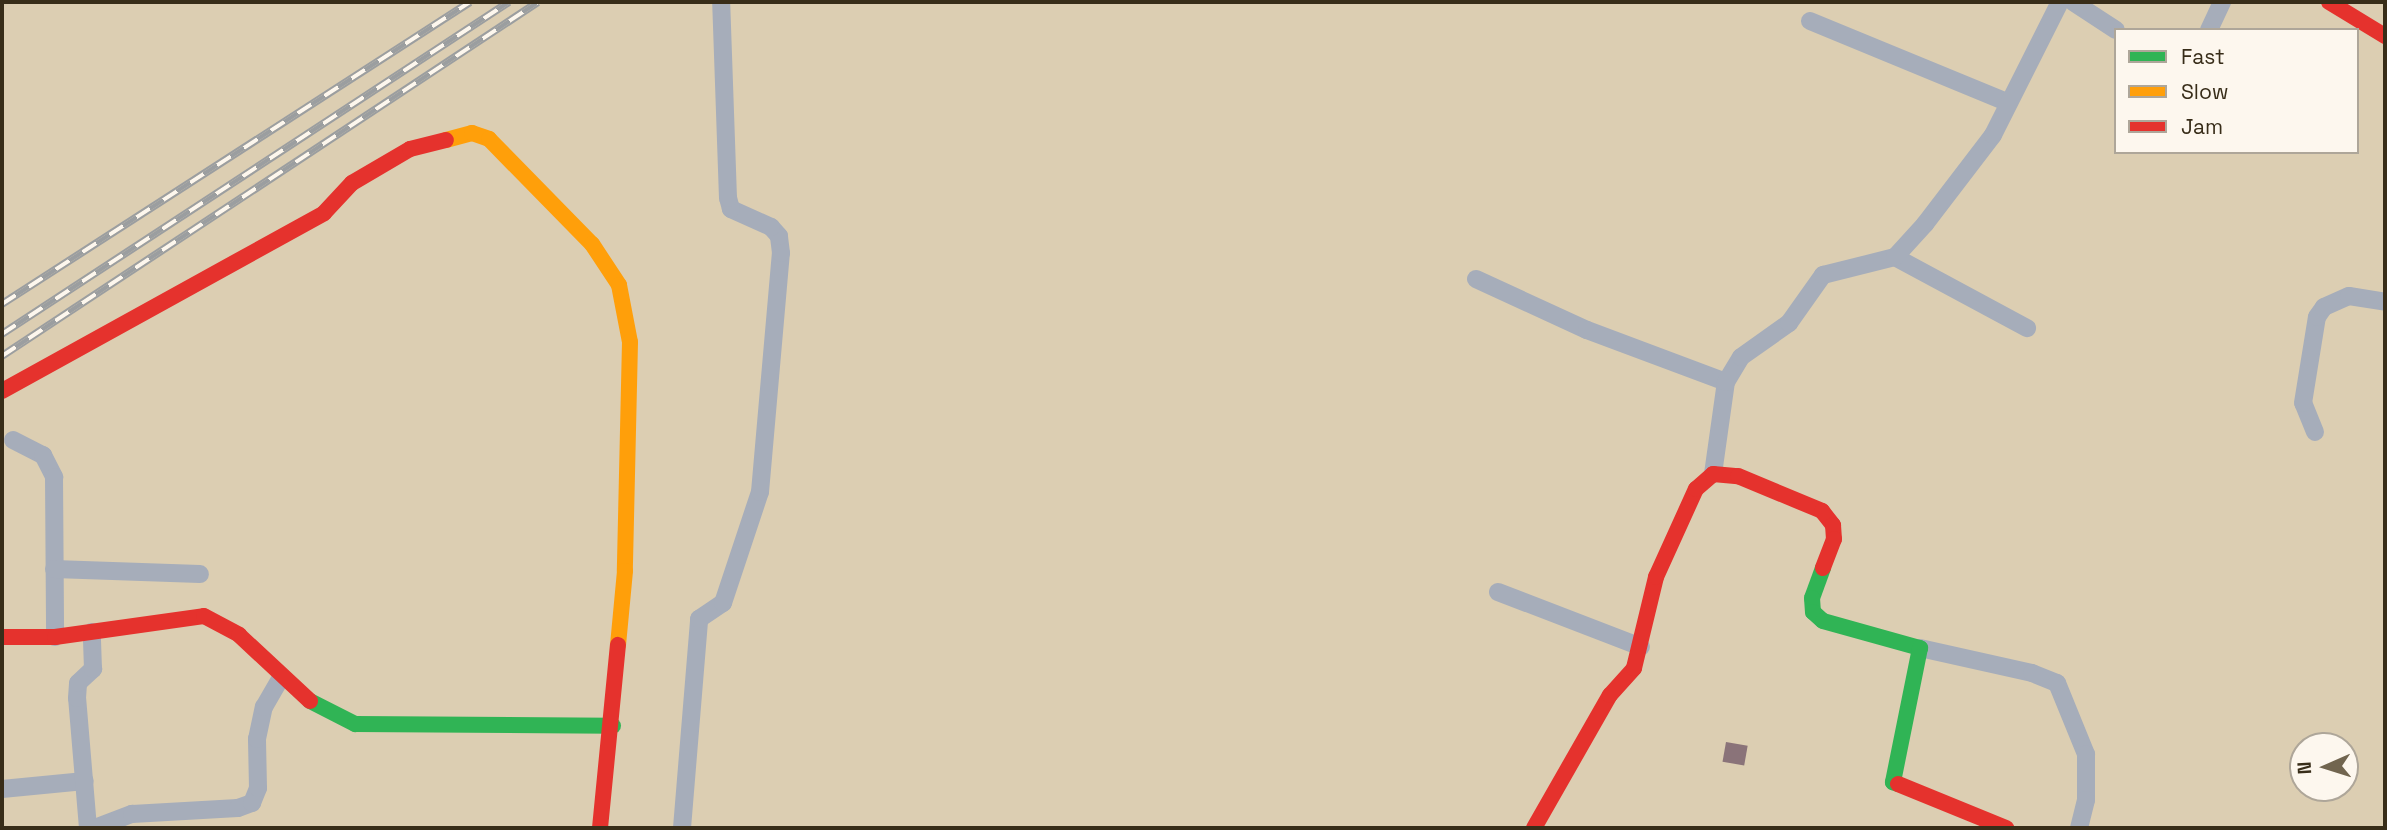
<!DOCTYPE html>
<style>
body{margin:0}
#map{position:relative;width:2387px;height:830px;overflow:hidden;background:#dcceb2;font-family:"Space Grotesk",sans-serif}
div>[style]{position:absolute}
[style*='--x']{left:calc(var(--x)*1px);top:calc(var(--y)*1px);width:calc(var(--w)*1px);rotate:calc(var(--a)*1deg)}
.building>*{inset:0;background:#8a7379;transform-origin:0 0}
.street>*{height:18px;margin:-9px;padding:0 9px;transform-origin:9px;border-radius:9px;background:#a6adba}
.fast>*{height:16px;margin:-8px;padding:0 8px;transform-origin:8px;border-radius:8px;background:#30b455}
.slow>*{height:16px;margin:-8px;padding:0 8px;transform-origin:8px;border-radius:8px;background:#ff9f0a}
.jam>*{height:16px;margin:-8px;padding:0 8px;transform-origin:8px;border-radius:8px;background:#e5322d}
.rail>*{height:8px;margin-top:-4px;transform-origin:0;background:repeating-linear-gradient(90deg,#fdf7ee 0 16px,#9b9ea0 0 32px);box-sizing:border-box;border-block:2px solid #9b9ea0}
span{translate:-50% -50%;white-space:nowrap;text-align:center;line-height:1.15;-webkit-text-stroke:7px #fdf7ee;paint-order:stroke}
.frame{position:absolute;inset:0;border:4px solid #382d19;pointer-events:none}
.legend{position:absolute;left:2114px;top:28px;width:245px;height:126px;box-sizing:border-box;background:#fdf7ee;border:2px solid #aea699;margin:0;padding:9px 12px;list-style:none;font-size:21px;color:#382d19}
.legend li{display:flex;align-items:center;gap:14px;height:35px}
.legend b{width:35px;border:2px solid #aea699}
.north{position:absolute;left:2289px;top:732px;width:70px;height:70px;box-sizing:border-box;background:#fdf7ee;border:2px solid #aea699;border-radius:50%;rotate:267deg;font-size:19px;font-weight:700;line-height:28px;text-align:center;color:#382d19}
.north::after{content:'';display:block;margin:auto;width:24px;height:32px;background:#71654f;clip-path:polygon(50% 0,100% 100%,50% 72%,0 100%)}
</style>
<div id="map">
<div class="building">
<div style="left:1726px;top:742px;width:22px;height:20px;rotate:10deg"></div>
</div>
<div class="street">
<div style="--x:2073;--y:2;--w:51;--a:33.1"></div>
<div style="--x:1810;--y:21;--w:215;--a:22.4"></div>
<div style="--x:2209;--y:30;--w:31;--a:-65"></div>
<div style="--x:1895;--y:257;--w:150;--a:28.3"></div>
<div style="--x:1476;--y:279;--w:122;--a:24.7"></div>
<div style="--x:1587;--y:330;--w:148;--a:20.5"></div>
<div style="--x:2315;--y:432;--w:31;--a:-112"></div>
<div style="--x:2303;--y:403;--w:87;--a:-80.8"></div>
<div style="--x:2317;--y:317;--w:12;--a:-55"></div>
<div style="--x:2324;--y:307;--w:27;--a:-24"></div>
<div style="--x:2349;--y:296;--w:36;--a:9"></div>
<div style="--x:13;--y:440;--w:34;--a:27"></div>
<div style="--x:43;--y:455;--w:25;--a:63"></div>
<div style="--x:54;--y:477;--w:160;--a:89.6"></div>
<div style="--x:1713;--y:474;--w:93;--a:-82"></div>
<div style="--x:1726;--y:382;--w:29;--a:-59"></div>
<div style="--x:1741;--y:357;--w:59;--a:-35.3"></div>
<div style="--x:1789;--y:323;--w:59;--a:-54.7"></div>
<div style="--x:1823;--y:275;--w:74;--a:-14"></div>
<div style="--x:1895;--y:257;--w:45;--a:-47.7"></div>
<div style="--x:1925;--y:224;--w:112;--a:-52.6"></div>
<div style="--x:1993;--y:135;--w:149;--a:-63.3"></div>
<div style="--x:54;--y:569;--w:146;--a:2"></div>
<div style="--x:1498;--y:592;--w:153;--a:21"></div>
<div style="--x:1920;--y:648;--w:115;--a:12.6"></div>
<div style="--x:2032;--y:673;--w:27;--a:22"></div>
<div style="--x:2057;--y:683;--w:77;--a:67.8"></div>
<div style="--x:2086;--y:754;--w:46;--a:90"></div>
<div style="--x:2086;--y:800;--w:29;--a:104"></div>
<div style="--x:2;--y:789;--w:83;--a:-5.5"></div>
<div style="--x:88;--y:828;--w:130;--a:-94.8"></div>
<div style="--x:77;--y:698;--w:15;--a:-86"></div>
<div style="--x:78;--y:683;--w:21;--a:-43"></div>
<div style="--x:93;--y:669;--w:37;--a:-92"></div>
<div style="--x:95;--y:828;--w:40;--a:-21"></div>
<div style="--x:132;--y:814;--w:106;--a:-3.2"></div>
<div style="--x:238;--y:808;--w:15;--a:-20"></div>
<div style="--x:252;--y:803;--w:16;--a:-68"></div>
<div style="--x:258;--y:788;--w:49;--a:-91.2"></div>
<div style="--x:257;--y:739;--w:33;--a:-78"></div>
<div style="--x:264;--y:707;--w:34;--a:-60"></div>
<div style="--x:682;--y:828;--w:210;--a:-85.3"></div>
<div style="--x:699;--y:619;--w:29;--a:-34"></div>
<div style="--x:723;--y:603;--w:117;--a:-71.6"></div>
<div style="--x:760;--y:492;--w:240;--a:-85"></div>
<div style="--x:781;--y:253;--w:17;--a:-97"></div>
<div style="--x:779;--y:236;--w:12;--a:-132"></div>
<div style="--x:771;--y:227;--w:44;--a:-155.8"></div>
<div style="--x:731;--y:209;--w:11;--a:-105"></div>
<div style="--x:728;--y:198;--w:196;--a:-92"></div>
</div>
<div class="fast">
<div style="--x:1823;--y:568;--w:32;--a:110"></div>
<div style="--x:1812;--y:598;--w:14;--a:86"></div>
<div style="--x:1813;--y:612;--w:13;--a:42"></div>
<div style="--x:1823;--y:621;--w:101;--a:15.6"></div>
<div style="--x:1920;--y:648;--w:137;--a:101.4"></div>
<div style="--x:1893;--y:782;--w:5;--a:22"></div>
<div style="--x:310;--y:701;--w:51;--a:27.1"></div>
<div style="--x:355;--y:724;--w:258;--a:0.4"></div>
</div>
<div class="slow">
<div style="--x:446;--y:140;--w:27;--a:-15"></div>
<div style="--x:472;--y:133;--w:18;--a:19"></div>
<div style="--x:489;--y:139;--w:147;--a:45.6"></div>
<div style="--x:592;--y:244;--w:49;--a:56.6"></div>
<div style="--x:619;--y:285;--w:58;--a:79.1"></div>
<div style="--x:630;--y:342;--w:229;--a:91.3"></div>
<div style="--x:625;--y:571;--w:74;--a:95.4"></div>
</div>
<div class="jam">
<div style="--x:2329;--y:2;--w:66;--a:31.3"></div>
<div style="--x:2;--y:391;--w:368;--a:-28.9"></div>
<div style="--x:324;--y:213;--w:41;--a:-47"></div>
<div style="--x:352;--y:183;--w:67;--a:-30.4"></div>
<div style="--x:410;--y:149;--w:37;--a:-14"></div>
<div style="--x:2;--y:637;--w:53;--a:0"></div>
<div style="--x:55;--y:637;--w:150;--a:-8"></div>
<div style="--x:204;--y:616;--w:40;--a:28"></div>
<div style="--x:239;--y:635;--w:97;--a:42.9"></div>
<div style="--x:1898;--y:784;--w:117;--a:22.2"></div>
<div style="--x:600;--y:828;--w:184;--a:-84.4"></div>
<div style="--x:1534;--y:828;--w:153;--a:-60.3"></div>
<div style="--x:1610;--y:695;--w:36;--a:-48"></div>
<div style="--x:1634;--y:668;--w:94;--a:-76.4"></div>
<div style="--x:1656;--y:577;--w:97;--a:-65.6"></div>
<div style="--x:1696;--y:489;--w:23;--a:-41"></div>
<div style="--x:1713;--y:474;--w:25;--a:5"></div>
<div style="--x:1738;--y:476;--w:91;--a:22.6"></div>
<div style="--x:1822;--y:511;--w:18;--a:52"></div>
<div style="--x:1833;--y:525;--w:14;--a:86"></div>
<div style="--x:1834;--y:539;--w:31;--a:111"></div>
</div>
<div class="rail">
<div style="--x:2;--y:304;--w:557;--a:-32.83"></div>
<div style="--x:2;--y:334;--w:606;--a:-33.22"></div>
<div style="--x:2;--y:356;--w:642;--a:-33.44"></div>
</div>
<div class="frame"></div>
<ul class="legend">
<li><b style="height:9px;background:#30b455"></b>Fast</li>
<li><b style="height:9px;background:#ff9f0a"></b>Slow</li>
<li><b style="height:9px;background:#e5322d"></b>Jam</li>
</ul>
<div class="north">N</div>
</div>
